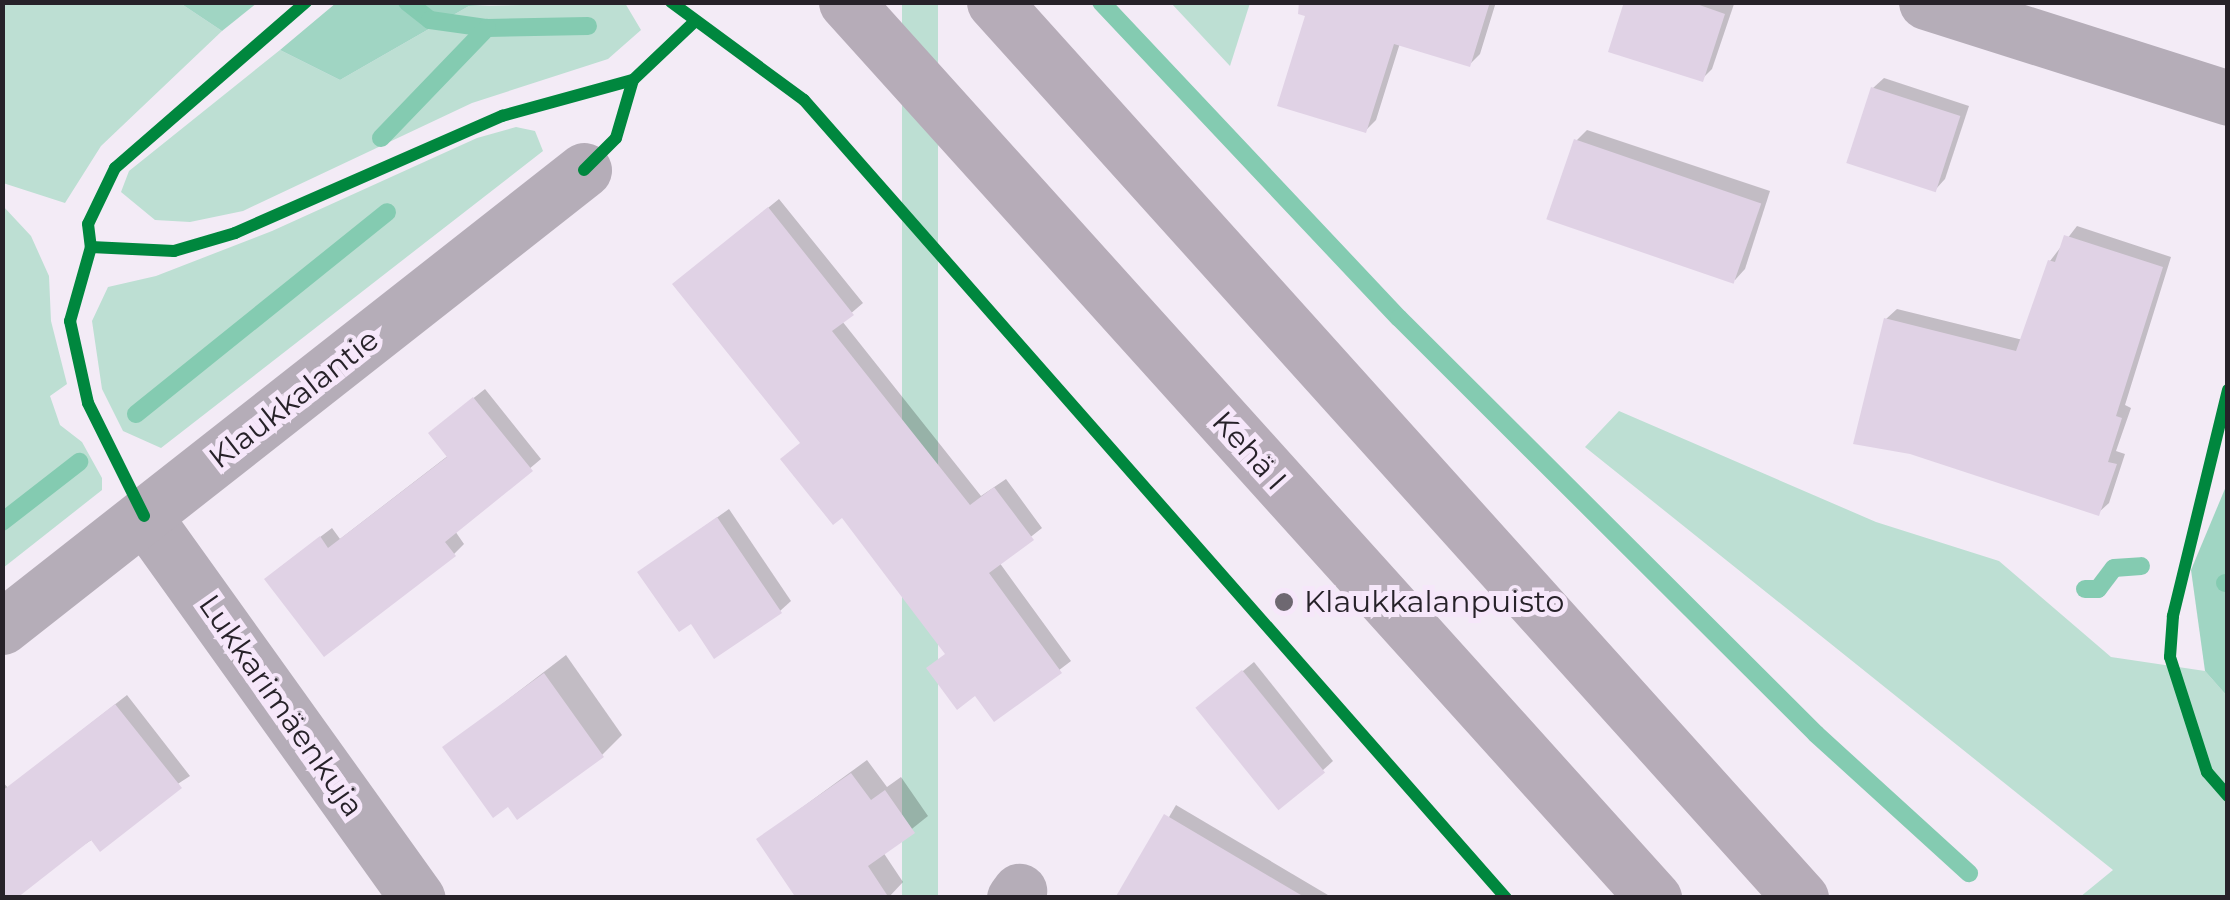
<!DOCTYPE html>
<meta charset="utf-8">
<style>
body{margin:0}
#map{position:relative;width:2230px;height:900px;overflow:hidden;background:#f3ebf6;font-family:Montserrat,sans-serif}
div>[style]{position:absolute}
[style*='--x']{left:calc(var(--x)*1px);top:calc(var(--y)*1px);width:calc(var(--w)*1px);rotate:calc(var(--a)*1deg)}
.green>*{inset:0;background:#bddfd3;transform-origin:0 0}
.forest>*{inset:0;background:#a0d5c3}
.shadow>*{inset:0;background:#0003}
.stream>*{height:18px;margin:-9px;padding:0 9px;transform-origin:9px;border-radius:9px;background:#84cbb1}
.building>*{inset:0;background:#e0d2e5;transform-origin:0 0}
.minor>*{height:55px;margin:-27.5px;padding:0 27.5px;transform-origin:27.5px;border-radius:27.5px;background:#b5adb8}
.trunk>*{height:55px;margin:-27.5px;padding:0 27.5px;transform-origin:27.5px;border-radius:27.5px;background:#b6acb8}
.cycleway>*{height:12px;margin:-6px;padding:0 6px;transform-origin:6px;border-radius:6px;background:#00873e}
.dots>*{width:28px;height:28px;translate:-50% -50%;box-sizing:border-box;border:5px solid #f6e7fa;border-radius:50%}
span{translate:-50% -50%;white-space:nowrap;text-align:center;line-height:1.15;-webkit-text-stroke:10px #f6e7fa;paint-order:stroke}
.street-label{font-size:30px;color:#272229}
.poi-label{font-size:30px;color:#272229}
.left{translate:0 -50%;text-align:left}
.frame{position:absolute;inset:0;border:5px solid #272229;pointer-events:none}
</style>
<div id="map">
<div class="green">
<div style="clip-path:polygon(3px 3px,180px 3px,222px 31px,101px 146px,65px 203px,3px 183px)"></div>
<div style="clip-path:polygon(625px 3px,641px 30px,608px 59px,472px 103px,243px 211px,190px 222px,155px 220px,121px 192px,129px 171px,280px 50px,340px 80px,469px 6px)"></div>
<div style="left:902px;top:3px;width:36px;height:1202px"></div>
<div style="clip-path:polygon(1171px 3px,1250px 3px,1230px 66px)"></div>
<div style="clip-path:polygon(516px 127px,535px 131px,543px 151px,161px 448px,123px 431px,102px 389px,92px 321px,108px 287px,156px 276px,272px 231px,477px 138px)"></div>
<div style="clip-path:polygon(3px 206px,31px 236px,49px 276px,51px 321px,67px 384px,50px 396px,60px 425px,82px 442px,102px 478px,102px 490px,3px 568px)"></div>
<div style="clip-path:polygon(1619px 411px,1876px 522px,1999px 561px,2111px 657px,2205px 671px,2227px 696px,2227px 897px,2080px 897px,2113px 870px,1585px 447px)"></div>
</div>
<div class="forest">
<div style="clip-path:polygon(180px 3px,257px 3px,222px 31px)"></div>
<div style="clip-path:polygon(336px 3px,336px 2px,530px 3px,469px 6px,340px 80px,280px 50px)"></div>
<div style="clip-path:polygon(2227px 484px,2227px 696px,2205px 671px,2191px 570px)"></div>
</div>
<div class="shadow">
<div style="clip-path:polygon(1312px 2px,1496px 2px,1480px 54px,1469px 65px,1400px 43px,1376px 120px,1365px 131px)"></div>
<div style="clip-path:polygon(1627px 2px,1734px 4px,1712px 69px,1702px 79px)"></div>
<div style="clip-path:polygon(1884px 78px,1969px 106px,1945px 179px,1935px 190px,1873px 88px)"></div>
<div style="clip-path:polygon(1587px 130px,1770px 191px,1745px 269px,1735px 280px,1576px 141px)"></div>
<div style="clip-path:polygon(779px 199px,863px 303px,842px 321px,981px 496px,1006px 479px,1042px 528px,999px 562px,1071px 661px,995px 719px,686px 274px)"></div>
<div style="clip-path:polygon(2077px 226px,2171px 257px,2125px 405px,2131px 408px,2116px 451px,2125px 454px,2109px 503px,2098px 513px,1886px 319px,1897px 309px,2023px 340px,2050px 261px)"></div>
<div style="clip-path:polygon(485px 389px,541px 459px,455px 531px,464px 544px,454px 554px,278px 569px,332px 528px,340px 539px,449px 455px,442px 423px)"></div>
<div style="clip-path:polygon(729px 509px,791px 601px,780px 611px,640px 572px)"></div>
<div style="clip-path:polygon(566px 655px,622px 735px,602px 755px,446px 747px)"></div>
<div style="clip-path:polygon(1254px 662px,1333px 761px,1322px 771px,1210px 698px)"></div>
<div style="clip-path:polygon(127px 695px,190px 776px,2px 898px,2px 781px,8px 788px)"></div>
<div style="clip-path:polygon(867px 760px,887px 787px,901px 777px,928px 816px,883px 852px,903px 882px,889px 897px,799px 898px,759px 839px)"></div>
<div style="clip-path:polygon(1176px 805px,1333px 898px,1122px 898px)"></div>
</div>
<div class="stream">
<div style="--x:407;--y:2;--w:29;--a:38"></div>
<div style="--x:430;--y:20;--w:58;--a:8"></div>
<div style="--x:487;--y:28;--w:101;--a:-1.1"></div>
<div style="--x:1101;--y:2;--w:434;--a:46.7"></div>
<div style="--x:1399;--y:318;--w:589;--a:44.93"></div>
<div style="--x:1816;--y:734;--w:207;--a:42.3"></div>
<div style="--x:381;--y:138;--w:153;--a:-46.1"></div>
<div style="--x:136;--y:414;--w:322;--a:-38.8"></div>
<div style="--x:2;--y:522;--w:98;--a:-37.9"></div>
<div style="--x:2225;--y:583;--w:3;--a:0"></div>
<div style="--x:2085;--y:589;--w:13;--a:0"></div>
<div style="--x:2098;--y:589;--w:26;--a:-53"></div>
<div style="--x:2114;--y:568;--w:27;--a:-4"></div>
</div>
<div class="building">
<div style="clip-path:polygon(1299px 2px,1490px 2px,1470px 67px,1394px 44px,1366px 133px,1277px 106px,1305px 16px,1298px 14px)"></div>
<div style="clip-path:polygon(1624px 2px,1691px 2px,1725px 14px,1703px 82px,1608px 52px)"></div>
<div style="left:1871px;top:87px;width:94px;height:80px;rotate:18deg"></div>
<div style="left:1574px;top:139px;width:198px;height:85px;rotate:19deg"></div>
<div style="clip-path:polygon(768px 207px,854px 315px,832px 331px,970px 505px,994px 487px,1034px 540px,989px 573px,1062px 673px,994px 722px,975px 696px,957px 710px,926px 668px,945px 654px,842px 518px,833px 525px,780px 459px,800px 443px,672px 284px)"></div>
<div style="clip-path:polygon(2064px 235px,2163px 267px,2116px 416px,2122px 418px,2108px 462px,2117px 464px,2099px 516px,1910px 454px,1853px 444px,1884px 318px,2016px 351px,2048px 260px,2055px 262px)"></div>
<div style="clip-path:polygon(473px 397px,533px 471px,445px 542px,456px 556px,324px 657px,264px 579px,320px 536px,328px 548px,447px 457px,428px 433px)"></div>
<div style="clip-path:polygon(717px 517px,782px 613px,714px 659px,691px 624px,679px 632px,637px 572px)"></div>
<div style="left:1242px;top:670px;width:132px;height:60px;rotate:51deg"></div>
<div style="clip-path:polygon(544px 673px,604px 757px,517px 820px,508px 807px,493px 818px,442px 747px)"></div>
<div style="clip-path:polygon(115px 704px,182px 788px,100px 852px,91px 840px,17px 898px,2px 898px,2px 791px)"></div>
<div style="clip-path:polygon(851px 773px,871px 800px,885px 790px,915px 833px,868px 866px,889px 898px,796px 898px,756px 839px)"></div>
<div style="clip-path:polygon(1164px 814px,1306px 898px,1115px 898px)"></div>
</div>
<div class="minor">
<div style="--x:1926;--y:2;--w:317;--a:17.6"></div>
<div style="--x:144;--y:516;--w:470;--a:54.4"></div>
<div style="--x:2;--y:627;--w:740;--a:-38.14"></div>
<div style="--x:1014;--y:898;--w:9;--a:-54"></div>
</div>
<div class="trunk">
<div style="--x:846;--y:2;--w:1207;--a:47.96"></div>
<div style="--x:994;--y:2;--w:1206;--a:47.99"></div>
</div>
<div class="cycleway">
<div style="--x:306;--y:2;--w:253;--a:139"></div>
<div style="--x:115;--y:168;--w:62;--a:115.7"></div>
<div style="--x:88;--y:224;--w:23;--a:83"></div>
<div style="--x:91;--y:247;--w:83;--a:2.8"></div>
<div style="--x:174;--y:251;--w:64;--a:-16.4"></div>
<div style="--x:235;--y:233;--w:292;--a:-23.7"></div>
<div style="--x:502;--y:116;--w:136;--a:-15.4"></div>
<div style="--x:671;--y:2;--w:165;--a:36.4"></div>
<div style="--x:804;--y:100;--w:1063;--a:48.66"></div>
<div style="--x:584;--y:170;--w:45;--a:-45"></div>
<div style="--x:616;--y:138;--w:60;--a:-73.7"></div>
<div style="--x:633;--y:80;--w:83;--a:-43.5"></div>
<div style="--x:91;--y:247;--w:77;--a:105.8"></div>
<div style="--x:70;--y:321;--w:84;--a:77.6"></div>
<div style="--x:88;--y:403;--w:126;--a:63.6"></div>
<div style="--x:2228;--y:390;--w:233;--a:103.7"></div>
<div style="--x:2173;--y:616;--w:41;--a:94.2"></div>
<div style="--x:2170;--y:657;--w:121;--a:72.2"></div>
<div style="--x:2207;--y:772;--w:32;--a:49"></div>
</div>
<div class="dots">
<div style="left:1284px;top:602px;background:#6e6871"></div>
</div>
<div class="street-label">
<span style="left:294px;top:399px;rotate:-38deg">Klaukkalantie</span>
<span style="left:1249px;top:451px;rotate:48deg">Kehä I</span>
<span style="left:281px;top:706px;rotate:55deg">Lukkarimäenkuja</span>
</div>
<div class="poi-label">
<span class="left" style="left:1304px;top:602px">Klaukkalanpuisto</span>
</div>
<div class="frame"></div>
</div>
